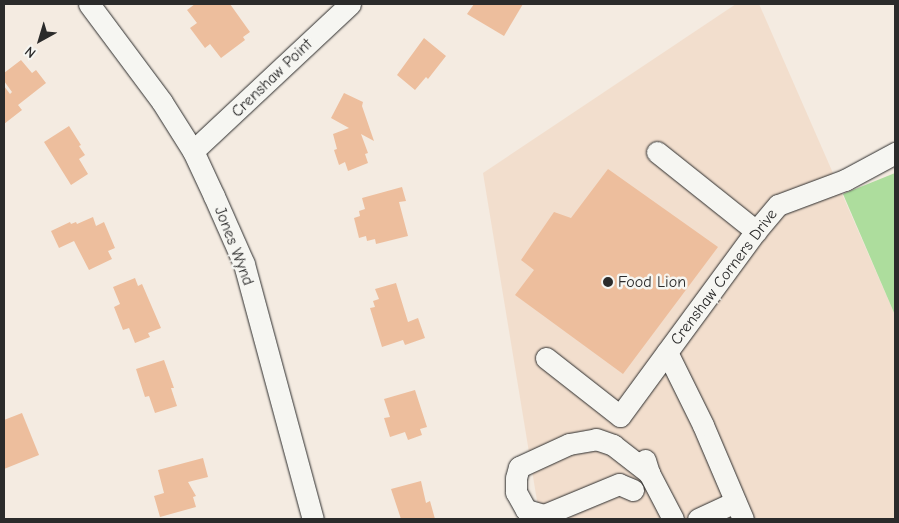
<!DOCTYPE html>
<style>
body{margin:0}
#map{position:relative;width:899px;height:523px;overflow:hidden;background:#f4ebe1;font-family:"Comic Neue",sans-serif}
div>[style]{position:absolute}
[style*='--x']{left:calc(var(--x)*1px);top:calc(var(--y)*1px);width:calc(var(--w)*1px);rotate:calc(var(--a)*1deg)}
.built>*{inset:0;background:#f2decd}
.green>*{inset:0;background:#addd9d}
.building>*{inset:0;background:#edbe9d}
.roads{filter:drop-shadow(0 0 1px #2b2b2b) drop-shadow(0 0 1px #2b2b2b)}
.minor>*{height:21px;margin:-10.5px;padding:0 10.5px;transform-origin:10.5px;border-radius:10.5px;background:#f6f6f2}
.dots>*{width:14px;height:14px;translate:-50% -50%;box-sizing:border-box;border:2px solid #f6f6f2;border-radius:50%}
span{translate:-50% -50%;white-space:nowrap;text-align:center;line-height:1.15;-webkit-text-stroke:5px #f6f6f2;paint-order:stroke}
.street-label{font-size:16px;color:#2b2b2b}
.poi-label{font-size:16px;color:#2b2b2b}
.left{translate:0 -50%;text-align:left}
.frame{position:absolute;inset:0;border:5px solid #2b2b2b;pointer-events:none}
.north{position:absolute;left:15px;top:15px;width:50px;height:50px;-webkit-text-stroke:4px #f6f6f2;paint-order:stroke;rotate:219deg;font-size:14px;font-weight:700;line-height:20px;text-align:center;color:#2b2b2b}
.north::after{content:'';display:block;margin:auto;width:18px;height:22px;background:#2b2b2b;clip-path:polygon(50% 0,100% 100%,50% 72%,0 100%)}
</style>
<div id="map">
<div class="built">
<div style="clip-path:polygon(736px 4px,759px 4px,895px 315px,895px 519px,540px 519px,483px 173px)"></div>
</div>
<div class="green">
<div style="clip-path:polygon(895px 173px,895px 315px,843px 194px)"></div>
</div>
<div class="building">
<div style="clip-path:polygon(195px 4px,230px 4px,250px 32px,243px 37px,245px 40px,221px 58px,210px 44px,205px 48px,190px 28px,197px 23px,187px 10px)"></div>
<div style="clip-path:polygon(474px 4px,523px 4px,504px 36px,467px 14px)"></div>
<div style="clip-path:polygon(424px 38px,446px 56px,428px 79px,426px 77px,415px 90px,397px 75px)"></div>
<div style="clip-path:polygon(21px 60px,32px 73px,36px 70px,46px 83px,18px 105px,22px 110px,4px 124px,4px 86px,10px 94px,12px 92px,4px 81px,4px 73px)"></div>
<div style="clip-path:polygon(344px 93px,363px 102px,362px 106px,374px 141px,361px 134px,368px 153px,365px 154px,368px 163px,348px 171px,345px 162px,339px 165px,334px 150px,337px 149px,333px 134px,349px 128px,331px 118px)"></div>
<div style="clip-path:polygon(69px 126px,81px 145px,79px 146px,85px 155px,79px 159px,88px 174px,71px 185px,44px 142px)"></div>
<div style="clip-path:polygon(608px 169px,718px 247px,623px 374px,515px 295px,534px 270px,521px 260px,554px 212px,571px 218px)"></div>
<div style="clip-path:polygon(402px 187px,406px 201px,399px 202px,408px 236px,376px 244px,375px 239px,367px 241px,366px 236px,359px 238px,354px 218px,360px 216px,359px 211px,365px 209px,362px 198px)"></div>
<div style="clip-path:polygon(93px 217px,96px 226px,104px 222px,115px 248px,108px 251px,112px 259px,89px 270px,74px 241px,59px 248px,51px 231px,70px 222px,71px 224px,76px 222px,77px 224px)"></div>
<div style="clip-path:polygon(135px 278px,138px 286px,142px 284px,161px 328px,148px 333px,150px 337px,135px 343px,129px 328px,123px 330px,114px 307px,120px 304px,113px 287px)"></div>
<div style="clip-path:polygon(396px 283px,408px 322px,418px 318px,425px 338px,405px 345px,403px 340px,382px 347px,370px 308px,375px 307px,373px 301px,379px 299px,375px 289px)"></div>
<div style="clip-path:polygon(164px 360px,174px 388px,171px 388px,177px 406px,155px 413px,149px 396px,145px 397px,136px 369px)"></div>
<div style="clip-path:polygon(415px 390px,427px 427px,420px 429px,422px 435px,408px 440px,405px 432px,390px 437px,384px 418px,390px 417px,384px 399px)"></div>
<div style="clip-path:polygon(22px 413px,39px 455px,4px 469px,4px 420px)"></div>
<div style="clip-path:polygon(203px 458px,208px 477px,188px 482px,196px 496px,193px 497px,196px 507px,160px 517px,154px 496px,164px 493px,158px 470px)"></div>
<div style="clip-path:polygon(421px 481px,426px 503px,430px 501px,435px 519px,401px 519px,391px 489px)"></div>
</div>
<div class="roads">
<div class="minor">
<div style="--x:89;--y:4;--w:122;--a:53.3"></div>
<div style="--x:162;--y:102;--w:58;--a:57.7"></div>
<div style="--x:193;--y:151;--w:50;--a:65"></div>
<div style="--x:214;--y:196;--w:74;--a:66.2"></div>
<div style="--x:244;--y:264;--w:264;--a:74.9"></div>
<div style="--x:193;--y:151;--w:215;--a:-43.1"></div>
<div style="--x:657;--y:152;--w:127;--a:38.6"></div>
<div style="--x:546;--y:358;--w:94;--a:38.1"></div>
<div style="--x:620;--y:416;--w:79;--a:-53.7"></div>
<div style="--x:645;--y:460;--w:14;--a:73"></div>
<div style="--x:649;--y:473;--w:52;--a:62.4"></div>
<div style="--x:633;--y:490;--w:15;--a:-157"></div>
<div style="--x:619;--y:484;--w:81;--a:157.5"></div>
<div style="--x:544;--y:515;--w:19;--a:-164"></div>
<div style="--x:526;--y:510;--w:21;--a:-119"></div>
<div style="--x:516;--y:492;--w:14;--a:-90"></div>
<div style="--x:516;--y:478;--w:11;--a:-75"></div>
<div style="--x:519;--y:467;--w:55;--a:-24.7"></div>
<div style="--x:569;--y:444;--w:27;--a:-10"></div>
<div style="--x:596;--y:439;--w:18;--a:19"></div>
<div style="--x:613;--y:445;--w:46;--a:37.9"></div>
<div style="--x:698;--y:519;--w:41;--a:-24.7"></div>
<div style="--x:743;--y:519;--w:102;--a:-113.1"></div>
<div style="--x:703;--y:425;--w:81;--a:-116.3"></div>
<div style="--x:667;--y:352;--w:150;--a:-53.7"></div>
<div style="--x:756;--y:231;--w:34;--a:-50"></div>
<div style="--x:778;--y:205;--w:72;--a:-20.5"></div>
<div style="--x:845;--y:180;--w:57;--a:-28.4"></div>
</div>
</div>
<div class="dots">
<div style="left:608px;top:282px;background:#2b2b2b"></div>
</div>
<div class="street-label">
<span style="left:272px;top:78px;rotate:-44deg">Crenshaw Point</span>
<span style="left:234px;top:246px;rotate:69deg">Jones Wynd</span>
<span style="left:724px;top:277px;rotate:-53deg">Crenshaw Corners Drive</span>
</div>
<div class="poi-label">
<span class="left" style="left:618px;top:282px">Food Lion</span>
</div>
<div class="frame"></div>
<div class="north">N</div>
</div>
